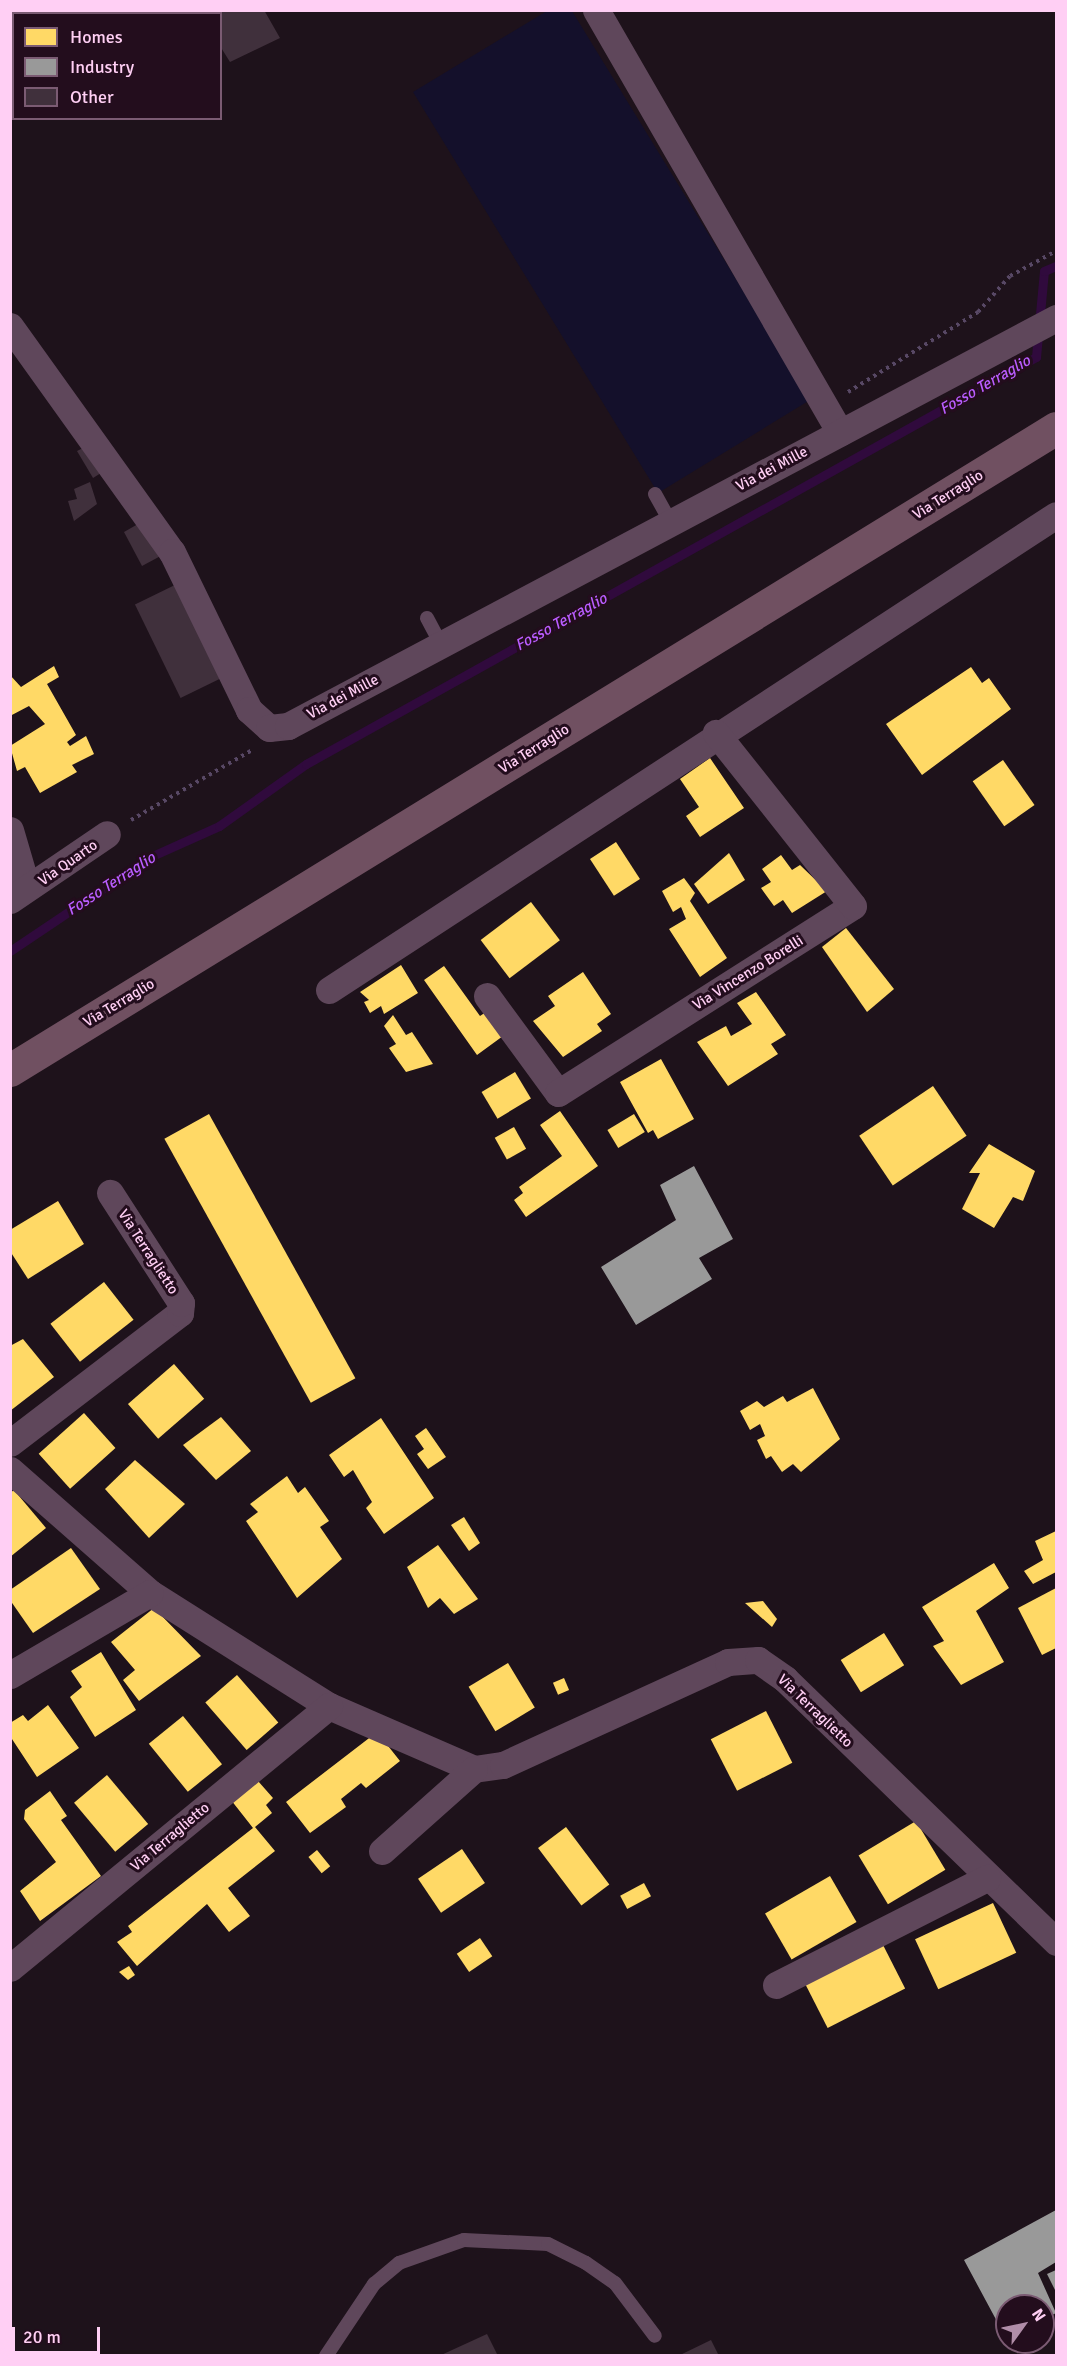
<!DOCTYPE html>
<style>
body{margin:0}
#map{position:relative;width:1067px;height:2366px;overflow:hidden;background:#1e121b;font-family:Signika,sans-serif}
div>[style]{position:absolute}
[style*='--x']{left:calc(var(--x)*1px);top:calc(var(--y)*1px);width:calc(var(--w)*1px);rotate:calc(var(--a)*1deg)}
.green>*{inset:0;background:#14102b}
.homes>*{inset:0;background:#ffd966;transform-origin:0 0}
.industry>*{inset:0;background:#999}
.stream>*{height:9px;margin:-4.5px;padding:0 4.5px;transform-origin:4.5px;border-radius:4.5px;background:#300a3d}
.building>*{inset:0;background:#40303c;transform-origin:0 0}
.path>*{height:4px;margin-top:-2px;transform-origin:0;background:repeating-linear-gradient(90deg,#584865 0 3px,transparent 0 7.5px)}
.service>*{height:14px;margin:-7px;padding:0 7px;transform-origin:7px;border-radius:7px;background:#5f475b}
.minor>*{height:27px;margin:-13.5px;padding:0 13.5px;transform-origin:13.5px;border-radius:13.5px;background:#5f475b}
.primary>*{height:33px;margin:-16.5px;padding:0 16.5px;transform-origin:16.5px;border-radius:16.5px;background:#705061}
span{translate:-50% -50%;white-space:nowrap;text-align:center;line-height:1.15;-webkit-text-stroke:6px #230d1d;paint-order:stroke}
.street-label{font-size:15px;color:#ffcff4}
.water-label{font-size:16px;color:#ba5dff;font-style:italic}
.frame{position:absolute;inset:0;border:12px solid #ffcff4;pointer-events:none}
.legend{position:absolute;left:12px;top:12px;width:210px;height:108px;box-sizing:border-box;background:#230d1d;border:2px solid #7b5b73;margin:0;padding:8px 10px;list-style:none;font-size:18px;color:#ffcff4}
.legend li{display:flex;align-items:center;gap:12px;height:30px}
.legend b{width:30px;border:2px solid #7b5b73}
.north{position:absolute;left:995px;top:2294px;width:60px;height:60px;box-sizing:border-box;background:#230d1d;border:2px solid #7b5b73;border-radius:50%;rotate:57deg;font-size:16px;font-weight:700;line-height:24px;text-align:center;color:#ffcff4}
.north::after{content:'';display:block;margin:auto;width:21px;height:27px;background:#b08da8;clip-path:polygon(50% 0,100% 100%,50% 72%,0 100%)}
.scale{position:absolute;left:12px;top:2327px;width:88px;height:27px;box-sizing:border-box;border:3px solid #ffcff4;border-top:0;padding-left:8px;font-size:18px;line-height:21px;white-space:nowrap;color:#ffcff4;-webkit-text-stroke:4px #230d1d;paint-order:stroke}
</style>
<div id="map">
<div class="green">
<div style="clip-path:polygon(547px 11px,572px 11px,810px 400px,658px 493px,413px 92px)"></div>
</div>
<div class="homes">
<div style="clip-path:polygon(54px 666px,59px 677px,47px 684px,76px 735px,67px 742px,70px 746px,86px 736px,94px 754px,72px 765px,77px 772px,40px 793px,25px 767px,17px 771px,10px 746px,45px 724px,29px 706px,10px 716px,10px 675px,21px 687px)"></div>
<div style="clip-path:polygon(971px 667px,982px 683px,989px 678px,1011px 709px,922px 775px,886px 724px)"></div>
<div style="clip-path:polygon(710px 758px,744px 808px,700px 837px,686px 816px,699px 807px,680px 779px)"></div>
<div style="left:1003px;top:760px;width:55px;height:37px;rotate:55deg"></div>
<div style="left:616px;top:842px;width:44px;height:31px;rotate:57deg"></div>
<div style="clip-path:polygon(729px 853px,745px 880px,708px 904px,694px 884px)"></div>
<div style="clip-path:polygon(781px 855px,792px 870px,800px 865px,827px 891px,792px 913px,783px 900px,774px 906px,761px 888px,771px 882px,762px 869px)"></div>
<div style="clip-path:polygon(684px 878px,695px 893px,690px 901px,727px 958px,700px 977px,669px 929px,686px 919px,681px 907px,673px 912px,662px 891px)"></div>
<div style="left:531px;top:902px;width:48px;height:63px;rotate:53deg"></div>
<div style="clip-path:polygon(846px 928px,894px 989px,867px 1012px,822px 947px)"></div>
<div style="clip-path:polygon(401px 965px,418px 993px,384px 1014px,381px 1006px,370px 1013px,364px 1002px,369px 1000px,360px 992px)"></div>
<div style="clip-path:polygon(444px 966px,480px 1016px,486px 1012px,503px 1036px,477px 1055px,424px 980px)"></div>
<div style="clip-path:polygon(583px 972px,611px 1014px,597px 1024px,602px 1031px,563px 1057px,533px 1021px,555px 1006px,548px 996px)"></div>
<div style="clip-path:polygon(756px 992px,786px 1035px,771px 1044px,778px 1054px,728px 1086px,697px 1042px,726px 1026px,731px 1036px,752px 1024px,737px 1003px)"></div>
<div style="clip-path:polygon(393px 1015px,406px 1035px,412px 1032px,433px 1064px,406px 1072px,389px 1048px,396px 1044px,384px 1026px)"></div>
<div style="clip-path:polygon(661px 1059px,694px 1119px,658px 1139px,653px 1130px,648px 1133px,620px 1082px)"></div>
<div style="left:515px;top:1072px;width:31px;height:39px;rotate:59deg"></div>
<div style="left:933px;top:1086px;width:60px;height:89px;rotate:56deg"></div>
<div style="clip-path:polygon(560px 1111px,598px 1166px,526px 1217px,514px 1200px,523px 1193px,519px 1187px,562px 1156px,540px 1125px)"></div>
<div style="left:209px;top:1114px;width:302px;height:51px;rotate:61deg"></div>
<div style="left:634px;top:1114px;width:21px;height:31px;rotate:59deg"></div>
<div style="left:514px;top:1127px;width:25px;height:22px;rotate:61deg"></div>
<div style="clip-path:polygon(989px 1144px,1035px 1171px,1023px 1201px,1013px 1197px,994px 1228px,962px 1209px,980px 1173px,969px 1173px)"></div>
<div style="clip-path:polygon(58px 1201px,84px 1244px,28px 1279px,10px 1251px,10px 1230px)"></div>
<div style="left:104px;top:1282px;width:48px;height:68px;rotate:52deg"></div>
<div style="clip-path:polygon(23px 1339px,54px 1377px,10px 1411px,10px 1346px)"></div>
<div style="left:174px;top:1364px;width:46px;height:61px;rotate:49deg"></div>
<div style="clip-path:polygon(813px 1388px,840px 1439px,801px 1472px,793px 1464px,782px 1472px,771px 1456px,766px 1459px,757px 1440px,765px 1436px,760px 1424px,750px 1430px,740px 1411px,757px 1401px,764px 1407px,783px 1396px,787px 1402px)"></div>
<div style="left:84px;top:1413px;width:47px;height:61px;rotate:48deg"></div>
<div style="clip-path:polygon(221px 1417px,251px 1451px,216px 1480px,183px 1445px)"></div>
<div style="clip-path:polygon(381px 1418px,434px 1498px,384px 1534px,366px 1508px,372px 1502px,353px 1470px,344px 1477px,329px 1455px)"></div>
<div style="clip-path:polygon(426px 1428px,446px 1457px,428px 1469px,417px 1454px,424px 1449px,415px 1436px)"></div>
<div style="clip-path:polygon(135px 1460px,185px 1504px,149px 1538px,105px 1489px)"></div>
<div style="clip-path:polygon(287px 1476px,298px 1493px,305px 1487px,329px 1521px,320px 1527px,342px 1559px,297px 1598px,246px 1521px,258px 1512px,250px 1504px)"></div>
<div style="clip-path:polygon(14px 1490px,46px 1528px,10px 1557px,10px 1493px)"></div>
<div style="clip-path:polygon(464px 1517px,480px 1543px,469px 1551px,451px 1525px)"></div>
<div style="clip-path:polygon(1056px 1531px,1056px 1572px,1033px 1584px,1024px 1571px,1043px 1560px,1035px 1541px)"></div>
<div style="clip-path:polygon(438px 1545px,478px 1599px,454px 1614px,440px 1598px,428px 1608px,407px 1567px)"></div>
<div style="clip-path:polygon(71px 1548px,100px 1589px,33px 1633px,10px 1600px,10px 1590px)"></div>
<div style="clip-path:polygon(994px 1563px,1009px 1588px,976px 1611px,1004px 1662px,961px 1685px,933px 1646px,944px 1641px,922px 1607px)"></div>
<div style="clip-path:polygon(1056px 1588px,1056px 1648px,1042px 1655px,1018px 1608px)"></div>
<div style="clip-path:polygon(763px 1601px,777px 1619px,772px 1627px,745px 1603px)"></div>
<div style="clip-path:polygon(154px 1608px,201px 1656px,139px 1701px,123px 1680px,135px 1670px,111px 1642px)"></div>
<div style="left:884px;top:1633px;width:38px;height:51px;rotate:58deg"></div>
<div style="clip-path:polygon(101px 1652px,136px 1710px,95px 1737px,70px 1697px,82px 1687px,71px 1671px)"></div>
<div style="left:508px;top:1663px;width:52px;height:46px;rotate:59deg"></div>
<div style="left:237px;top:1675px;width:63px;height:42px;rotate:49deg"></div>
<div style="left:564px;top:1678px;width:13px;height:12px;rotate:67deg"></div>
<div style="clip-path:polygon(48px 1705px,79px 1748px,37px 1777px,10px 1736px,10px 1723px,23px 1715px,28px 1721px)"></div>
<div style="left:766px;top:1711px;width:58px;height:62px;rotate:63deg"></div>
<div style="left:183px;top:1716px;width:62px;height:44px;rotate:51deg"></div>
<div style="clip-path:polygon(377px 1732px,400px 1761px,366px 1788px,361px 1783px,341px 1799px,346px 1807px,310px 1833px,286px 1802px)"></div>
<div style="left:107px;top:1775px;width:64px;height:43px;rotate:50deg"></div>
<div style="clip-path:polygon(258px 1781px,273px 1798px,266px 1805px,272px 1813px,255px 1827px,275px 1851px,228px 1888px,250px 1916px,229px 1932px,207px 1904px,137px 1966px,117px 1942px,132px 1932px,128px 1926px,253px 1828px,231px 1800px)"></div>
<div style="clip-path:polygon(50px 1791px,67px 1816px,61px 1820px,101px 1876px,40px 1921px,20px 1891px,56px 1862px,24px 1819px,25px 1810px)"></div>
<div style="left:916px;top:1821px;width:57px;height:67px;rotate:59deg"></div>
<div style="left:566px;top:1827px;width:72px;height:35px;rotate:53deg"></div>
<div style="left:462px;top:1849px;width:41px;height:53px;rotate:56deg"></div>
<div style="left:317px;top:1850px;width:21px;height:11px;rotate:51deg"></div>
<div style="left:830px;top:1876px;width:53px;height:75px;rotate:60deg"></div>
<div style="left:644px;top:1883px;width:15px;height:27px;rotate:62deg"></div>
<div style="left:993px;top:1903px;width:55px;height:86px;rotate:65deg"></div>
<div style="left:480px;top:1938px;width:22px;height:28px;rotate:56deg"></div>
<div style="left:882px;top:1943px;width:51px;height:87px;rotate:63deg"></div>
<div style="clip-path:polygon(129px 1966px,135px 1975px,128px 1980px,119px 1972px)"></div>
</div>
<div class="industry">
<div style="clip-path:polygon(694px 1166px,733px 1239px,699px 1258px,712px 1279px,636px 1325px,601px 1267px,676px 1220px,660px 1185px)"></div>
<div style="clip-path:polygon(1056px 2210px,1056px 2262px,1038px 2273px,1056px 2313px,1043px 2320px,1043px 2306px,1007px 2306px,1007px 2340px,964px 2260px)"></div>
<div style="clip-path:polygon(1056px 2270px,1056px 2292px,1047px 2274px)"></div>
</div>
<div class="stream">
<div style="--x:10;--y:951;--w:169;--a:-33.9"></div>
<div style="--x:150;--y:857;--w:76;--a:-24.2"></div>
<div style="--x:219;--y:826;--w:107;--a:-35.5"></div>
<div style="--x:306;--y:764;--w:836;--a:-29.14"></div>
<div style="--x:1036;--y:357;--w:86;--a:-84.7"></div>
<div style="--x:1044;--y:271;--w:13;--a:-23"></div>
</div>
<div class="building">
<div style="clip-path:polygon(201px 10px,264px 10px,280px 38px,230px 62px,220px 46px,220px 14px)"></div>
<div style="clip-path:polygon(87px 446px,101px 473px,93px 478px,77px 451px)"></div>
<div style="clip-path:polygon(90px 482px,97px 504px,74px 521px,68px 501px,77px 499px,74px 489px)"></div>
<div style="clip-path:polygon(145px 520px,168px 552px,142px 566px,124px 532px)"></div>
<div style="left:179px;top:583px;width:104px;height:49px;rotate:64deg"></div>
<div style="clip-path:polygon(487px 2334px,498px 2356px,439px 2356px)"></div>
<div style="clip-path:polygon(711px 2340px,719px 2356px,678px 2356px)"></div>
</div>
<div class="path">
<div style="--x:848;--y:392;--w:153;--a:-31.6"></div>
<div style="--x:978;--y:312;--w:48;--a:-48.4"></div>
<div style="--x:1010;--y:276;--w:52;--a:-28.5"></div>
<div style="--x:131;--y:820;--w:140;--a:-30"></div>
</div>
<div class="service">
<div style="--x:655;--y:494;--w:33;--a:61"></div>
<div style="--x:427;--y:618;--w:30;--a:62"></div>
<div style="--x:326;--y:2356;--w:87;--a:-56.3"></div>
<div style="--x:374;--y:2284;--w:33;--a:-40"></div>
<div style="--x:399;--y:2263;--w:69;--a:-19.5"></div>
<div style="--x:464;--y:2240;--w:84;--a:2.7"></div>
<div style="--x:548;--y:2244;--w:42;--a:26.6"></div>
<div style="--x:586;--y:2263;--w:35;--a:35"></div>
<div style="--x:615;--y:2283;--w:66;--a:53"></div>
</div>
<div class="minor">
<div style="--x:596;--y:10;--w:488;--a:60"></div>
<div style="--x:10;--y:326;--w:278;--a:54.4"></div>
<div style="--x:172;--y:552;--w:176;--a:64"></div>
<div style="--x:249;--y:710;--w:27;--a:42"></div>
<div style="--x:269;--y:728;--w:19;--a:-6"></div>
<div style="--x:288;--y:726;--w:870;--a:-27.98"></div>
<div style="--x:10;--y:830;--w:60;--a:73.7"></div>
<div style="--x:10;--y:900;--w:117;--a:-34.2"></div>
<div style="--x:329;--y:990;--w:868;--a:-33.16"></div>
<div style="--x:487;--y:996;--w:120;--a:53.8"></div>
<div style="--x:558;--y:1093;--w:349;--a:-32.4"></div>
<div style="--x:853;--y:906;--w:221;--a:-128.4"></div>
<div style="--x:10;--y:1443;--w:214;--a:-37.4"></div>
<div style="--x:180;--y:1313;--w:10;--a:-84"></div>
<div style="--x:181;--y:1303;--w:131;--a:-122.8"></div>
<div style="--x:10;--y:1470;--w:186;--a:41.3"></div>
<div style="--x:150;--y:1593;--w:212;--a:32.3"></div>
<div style="--x:329;--y:1706;--w:158;--a:23.5"></div>
<div style="--x:474;--y:1769;--w:29;--a:-8"></div>
<div style="--x:503;--y:1765;--w:247;--a:-24.6"></div>
<div style="--x:728;--y:1662;--w:30;--a:-4"></div>
<div style="--x:758;--y:1660;--w:33;--a:35"></div>
<div style="--x:785;--y:1679;--w:378;--a:44.1"></div>
<div style="--x:10;--y:1675;--w:162;--a:-30.4"></div>
<div style="--x:382;--y:1851;--w:123;--a:-41.7"></div>
<div style="--x:10;--y:1968;--w:413;--a:-39.4"></div>
<div style="--x:776;--y:1985;--w:237;--a:-26.9"></div>
</div>
<div class="primary">
<div style="--x:10;--y:1070;--w:1227;--a:-31.54"></div>
</div>
<div class="street-label">
<span style="left:772px;top:469px;rotate:-28deg">Via dei Mille</span>
<span style="left:948px;top:495px;rotate:-32deg">Via Terraglio</span>
<span style="left:343px;top:697px;rotate:-28deg">Via dei Mille</span>
<span style="left:534px;top:749px;rotate:-32deg">Via Terraglio</span>
<span style="left:68px;top:863px;rotate:-35deg">Via Quarto</span>
<span style="left:748px;top:973px;rotate:-32deg">Via Vincenzo Borelli</span>
<span style="left:119px;top:1003px;rotate:-31deg">Via Terraglio</span>
<span style="left:148px;top:1252px;rotate:57deg">Via Terraglietto</span>
<span style="left:815px;top:1711px;rotate:44deg">Via Terraglietto</span>
<span style="left:170px;top:1837px;rotate:-40deg">Via Terraglietto</span>
</div>
<div class="water-label">
<span style="left:985px;top:385px;rotate:-30deg">Fosso Terraglio</span>
<span style="left:561px;top:622px;rotate:-29deg">Fosso Terraglio</span>
<span style="left:111px;top:884px;rotate:-33deg">Fosso Terraglio</span>
</div>
<div class="frame"></div>
<ul class="legend">
<li><b style="height:16px;background:#ffd966"></b>Homes</li>
<li><b style="height:16px;background:#999"></b>Industry</li>
<li><b style="height:16px;background:#40303c"></b>Other</li>
</ul>
<div class="north">N</div>
<div class="scale">20 m</div>
</div>
